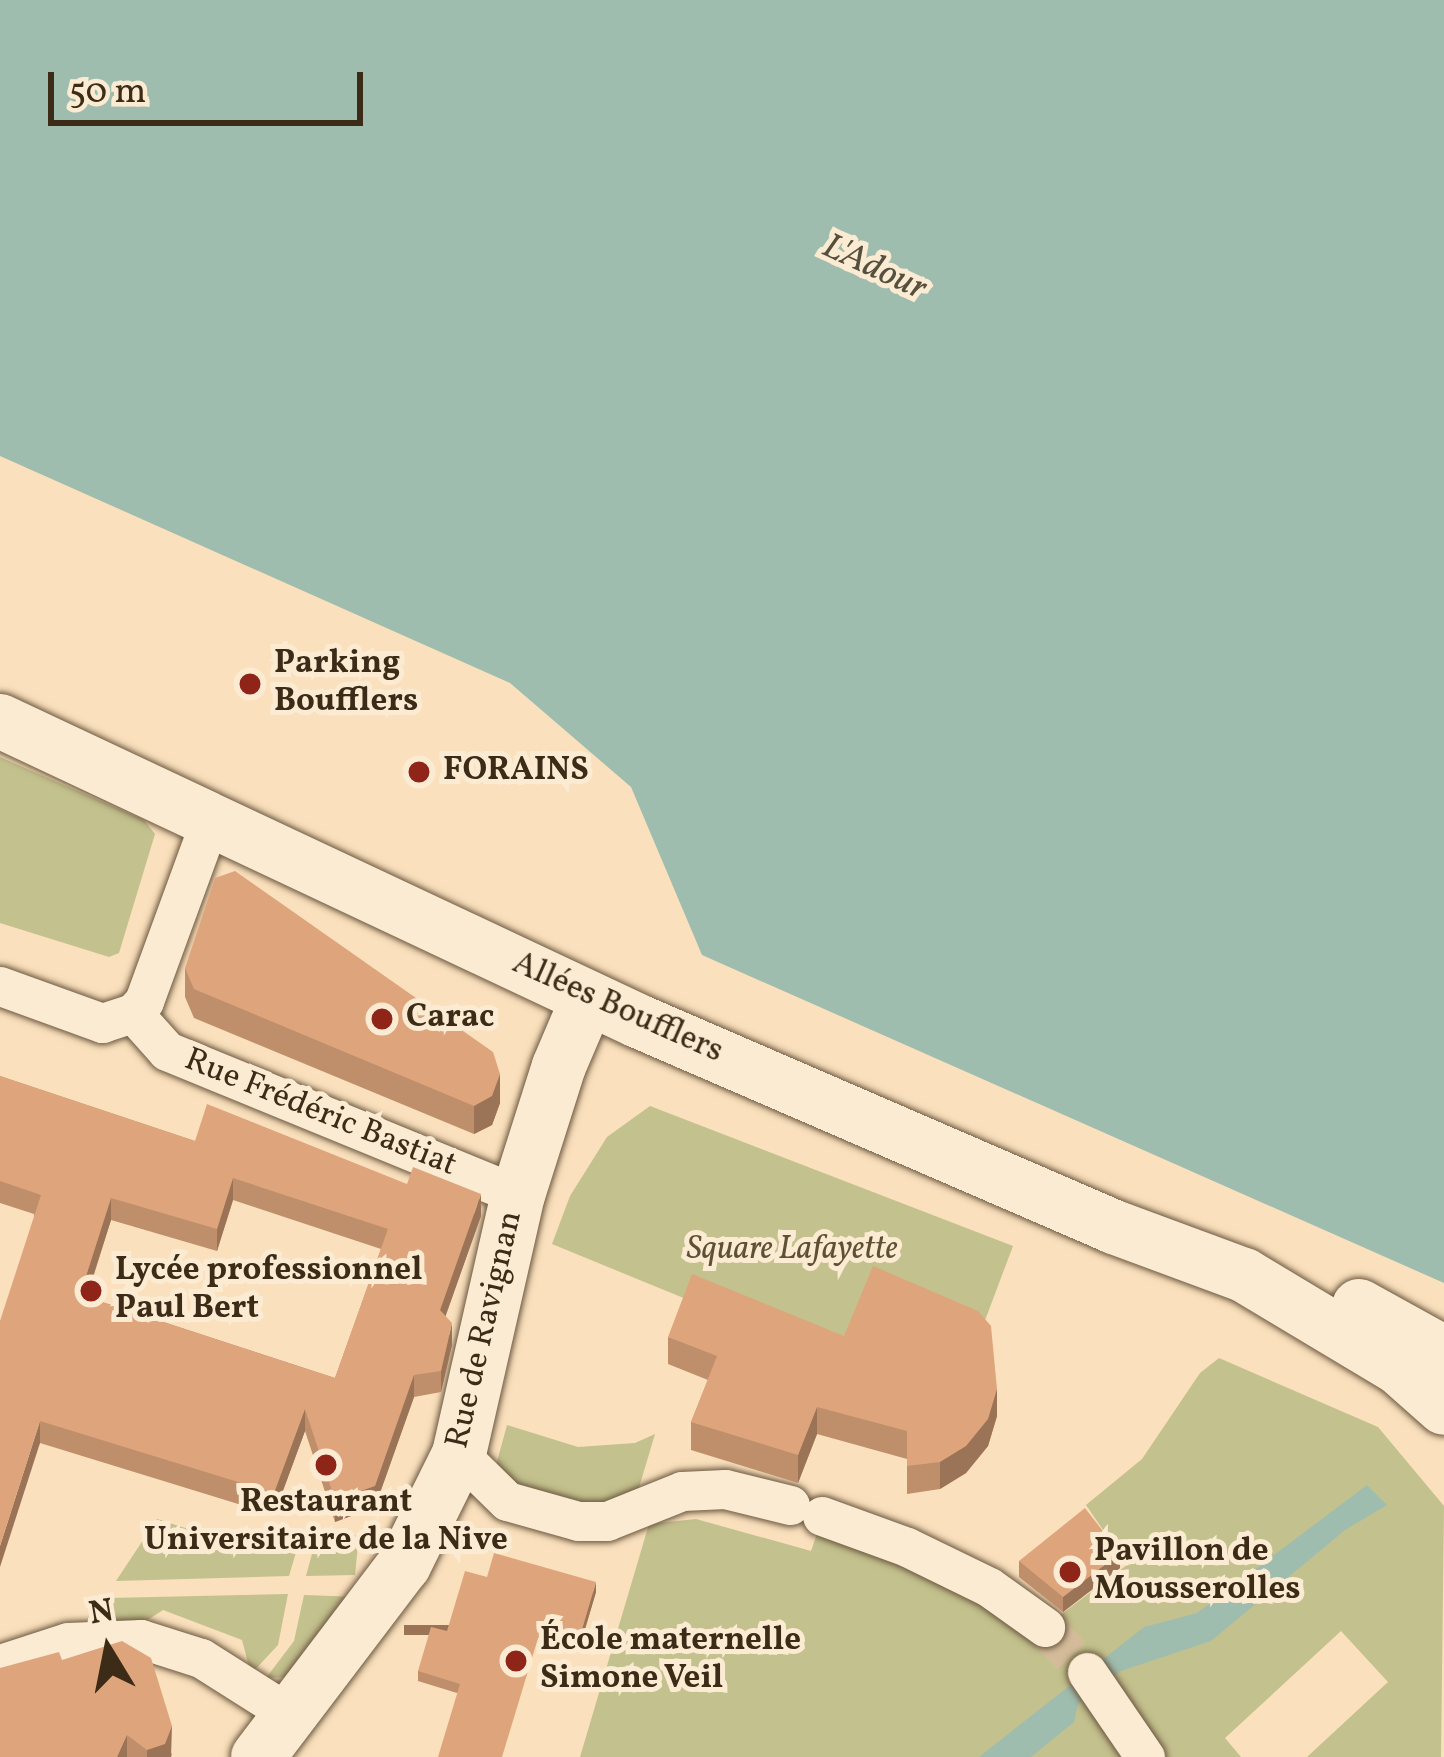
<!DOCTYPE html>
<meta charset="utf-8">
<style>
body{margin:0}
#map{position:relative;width:1444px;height:1757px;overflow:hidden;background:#fae0bc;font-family:Vollkorn,serif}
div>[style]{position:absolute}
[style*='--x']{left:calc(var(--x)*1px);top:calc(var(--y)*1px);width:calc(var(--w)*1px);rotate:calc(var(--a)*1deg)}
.green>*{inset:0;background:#c3c18d}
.water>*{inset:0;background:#9fbdae}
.street-tunnel>*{height:39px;margin-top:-19.5px;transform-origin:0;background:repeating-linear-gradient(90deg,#d4bc9b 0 39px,transparent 0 59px)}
.roads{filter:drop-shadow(0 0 3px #6c5840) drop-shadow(0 0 3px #6c5840)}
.street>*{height:39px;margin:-19.5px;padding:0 19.5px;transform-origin:19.5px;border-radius:19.5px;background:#fcebd3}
.secondary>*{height:54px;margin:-27px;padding:0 27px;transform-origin:27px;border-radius:27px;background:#fcebd3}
.wall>*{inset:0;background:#bf8e6b}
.shaded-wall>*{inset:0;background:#9b7457;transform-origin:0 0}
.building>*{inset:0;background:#dea57c}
.dots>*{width:33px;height:33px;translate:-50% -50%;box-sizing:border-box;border:6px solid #fcebd3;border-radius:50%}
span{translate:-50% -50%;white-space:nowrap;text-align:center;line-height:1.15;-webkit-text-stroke:10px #fcebd3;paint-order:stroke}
.poi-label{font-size:33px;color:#3c2b17;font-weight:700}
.left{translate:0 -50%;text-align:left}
.street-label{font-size:33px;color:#3c2b17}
.park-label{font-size:33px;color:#5e5034;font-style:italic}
.water-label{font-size:36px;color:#55503d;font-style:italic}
.north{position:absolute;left:48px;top:1589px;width:120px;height:120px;-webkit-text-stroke:9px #fcebd3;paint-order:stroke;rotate:350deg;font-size:33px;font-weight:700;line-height:48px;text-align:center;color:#3c2b17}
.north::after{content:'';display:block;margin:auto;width:42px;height:54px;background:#3c2b17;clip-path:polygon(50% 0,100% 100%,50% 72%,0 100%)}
.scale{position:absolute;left:48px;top:72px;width:315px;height:54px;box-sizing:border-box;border:6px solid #3c2b17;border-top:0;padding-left:15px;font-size:36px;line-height:42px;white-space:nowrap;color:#3c2b17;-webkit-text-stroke:9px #fcebd3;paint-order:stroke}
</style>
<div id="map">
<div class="green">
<div style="clip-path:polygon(0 757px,144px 820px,155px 834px,119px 953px,109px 957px,0 923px)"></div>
<div style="clip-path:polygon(650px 1106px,1013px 1246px,978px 1339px,844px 1364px,552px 1244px,570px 1196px,607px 1137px)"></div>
<div style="clip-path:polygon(1219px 1358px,1378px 1427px,1444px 1506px,1441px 1757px,1307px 1757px,1388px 1682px,1341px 1631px,1225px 1738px,1241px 1757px,580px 1757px,649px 1524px,696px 1519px,811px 1551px,821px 1522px,1036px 1633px,1127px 1565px,1086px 1505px,1142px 1459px,1200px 1373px)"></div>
<div style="clip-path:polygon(507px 1425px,578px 1447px,635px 1443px,655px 1434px,638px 1491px,621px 1502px,567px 1510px,511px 1491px,495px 1469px)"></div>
<div style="clip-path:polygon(157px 1519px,263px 1553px,299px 1542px,289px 1576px,116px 1581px)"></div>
<div style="clip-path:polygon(359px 1535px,355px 1575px,306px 1576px,316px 1539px)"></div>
<div style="clip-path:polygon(288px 1594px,278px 1645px,251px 1674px,242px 1640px,163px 1610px,140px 1625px,87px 1626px,108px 1598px)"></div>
<div style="clip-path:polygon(304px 1595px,359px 1597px,291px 1677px,266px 1678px,294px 1641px)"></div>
</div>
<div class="water">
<div style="clip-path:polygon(0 0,1444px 0,1444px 1283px,702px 955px,631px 787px,510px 683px,0 456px)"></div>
<div style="clip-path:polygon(1367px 1485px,1387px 1505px,1345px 1530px,1211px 1641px,1121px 1671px,1078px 1704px,1074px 1722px,1031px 1757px,979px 1757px,1144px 1627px,1197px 1613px)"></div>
</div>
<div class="street-tunnel">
<div style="--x:1045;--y:1627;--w:62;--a:47"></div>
</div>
<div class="roads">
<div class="street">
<div style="--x:0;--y:986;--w:109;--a:19.9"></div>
<div style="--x:102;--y:1023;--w:33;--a:-18"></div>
<div style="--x:133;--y:1013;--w:51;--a:48.2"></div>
<div style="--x:167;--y:1051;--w:379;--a:22.3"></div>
<div style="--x:133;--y:1013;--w:16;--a:-47"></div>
<div style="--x:144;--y:1001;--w:192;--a:-69.9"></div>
<div style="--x:459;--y:1454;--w:67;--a:44.4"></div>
<div style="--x:507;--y:1501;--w:74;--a:15.7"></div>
<div style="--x:578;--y:1521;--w:29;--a:0"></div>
<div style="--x:607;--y:1521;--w:81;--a:-21.8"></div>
<div style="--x:682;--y:1491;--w:43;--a:-2.7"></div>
<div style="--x:725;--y:1489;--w:67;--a:13.8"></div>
<div style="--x:822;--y:1516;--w:90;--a:20"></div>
<div style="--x:907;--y:1547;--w:91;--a:26"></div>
<div style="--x:989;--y:1587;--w:69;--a:35.5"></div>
<div style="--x:0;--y:1664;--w:71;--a:-17.9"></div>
<div style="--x:68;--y:1642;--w:73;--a:-2.4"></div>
<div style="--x:141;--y:1639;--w:63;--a:17.6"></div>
<div style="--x:201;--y:1658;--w:107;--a:32.3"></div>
<div style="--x:1087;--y:1672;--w:103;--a:55.7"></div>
</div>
<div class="secondary">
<div style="--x:0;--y:721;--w:705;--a:25.18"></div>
<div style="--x:638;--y:1021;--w:519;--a:23.4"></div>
<div style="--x:1114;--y:1227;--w:139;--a:20.3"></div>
<div style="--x:1244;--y:1275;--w:181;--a:31"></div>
<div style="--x:1399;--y:1368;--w:60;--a:41.6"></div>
<div style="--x:1359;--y:1306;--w:97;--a:28.9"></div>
<div style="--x:258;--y:1757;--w:241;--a:-52.8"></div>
<div style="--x:404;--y:1565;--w:124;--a:-63.6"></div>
<div style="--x:459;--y:1454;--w:266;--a:-77.2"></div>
<div style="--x:518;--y:1195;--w:135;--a:-72.4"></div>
<div style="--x:559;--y:1066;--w:74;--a:-66.9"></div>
</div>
</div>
<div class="wall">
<div style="clip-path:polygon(185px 968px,500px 1103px,492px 1125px,474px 1134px,194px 1018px,185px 997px)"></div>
<div style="clip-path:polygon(evenodd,0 1076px,195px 1141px,481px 1216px,445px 1316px,452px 1345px,441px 1392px,414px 1397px,375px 1507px,335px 1522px,305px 1431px,274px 1515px,40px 1443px,34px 1214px,0 1203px,0 1076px,233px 1200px,381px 1249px,335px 1378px,87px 1297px,111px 1220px,217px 1251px,233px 1200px)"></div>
<div style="clip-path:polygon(668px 1337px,997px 1416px,988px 1446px,966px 1473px,940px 1489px,907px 1494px,907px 1459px,817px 1434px,798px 1483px,691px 1450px,691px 1422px,708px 1380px,668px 1364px)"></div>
<div style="clip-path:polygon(1019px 1561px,1120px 1568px,1063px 1612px,1019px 1577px)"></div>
<div style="clip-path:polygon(487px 1577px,596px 1592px,580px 1646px,542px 1635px,457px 1693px,418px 1681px,418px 1671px)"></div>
<div style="clip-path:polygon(62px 1660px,172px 1754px,171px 1757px,0 1757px)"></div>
</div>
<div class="shaded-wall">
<div style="clip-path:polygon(500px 1074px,500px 1103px,492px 1125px,474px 1134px,474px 1106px)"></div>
<div style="clip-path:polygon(233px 1178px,233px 1200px,217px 1251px,217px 1229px)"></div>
<div style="clip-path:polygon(481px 1194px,481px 1216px,440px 1332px,440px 1310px)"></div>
<div style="clip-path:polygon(111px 1198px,111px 1220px,80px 1317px,80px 1295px)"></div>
<div style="clip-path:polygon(452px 1323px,452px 1345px,441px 1392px,441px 1371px)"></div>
<div style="clip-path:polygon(414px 1375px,414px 1397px,375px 1507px,335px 1522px,335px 1500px)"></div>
<div style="clip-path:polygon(997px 1389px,997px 1416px,988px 1446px,966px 1473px,940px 1489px,940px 1462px)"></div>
<div style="clip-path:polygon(817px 1407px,817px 1434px,798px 1483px,798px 1455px)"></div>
<div style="clip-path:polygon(305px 1409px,305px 1431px,274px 1515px,274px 1493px)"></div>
<div style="clip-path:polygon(40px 1421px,40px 1443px,0 1567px,0 1546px)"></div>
<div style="clip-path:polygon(1120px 1553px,1120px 1568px,1063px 1612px,1063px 1597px)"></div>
<div style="clip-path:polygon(596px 1582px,596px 1592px,580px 1646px,580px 1636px)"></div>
<div style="left:542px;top:1625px;width:10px;height:138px;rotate:90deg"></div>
<div style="clip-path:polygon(172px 1726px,171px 1757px,147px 1757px,147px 1750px)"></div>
<div style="clip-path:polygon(127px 1735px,127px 1757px,117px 1757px)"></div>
</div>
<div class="building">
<div style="clip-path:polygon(235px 871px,493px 1052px,500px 1074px,492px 1096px,474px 1106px,194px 989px,185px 968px,215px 878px)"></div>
<div style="clip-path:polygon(evenodd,0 1076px,195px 1141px,207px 1104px,407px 1184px,413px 1167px,481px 1194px,440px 1310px,452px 1323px,441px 1371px,414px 1375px,375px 1486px,335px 1500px,305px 1409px,274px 1493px,40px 1421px,0 1546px,0 1321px,41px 1195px,0 1181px,0 1076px,233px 1178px,388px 1229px,335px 1378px,80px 1295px,111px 1198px,217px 1229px,233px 1178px)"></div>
<div style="clip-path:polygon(873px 1266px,978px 1311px,991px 1326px,997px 1389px,988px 1419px,966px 1446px,940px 1462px,907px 1466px,907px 1431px,817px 1407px,798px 1455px,691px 1422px,717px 1356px,668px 1337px,692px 1274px,844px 1336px)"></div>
<div style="clip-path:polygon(1085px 1508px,1120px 1553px,1063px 1597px,1019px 1561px)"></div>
<div style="clip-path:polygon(494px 1553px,596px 1582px,580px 1636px,542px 1625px,502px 1757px,438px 1757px,460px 1684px,418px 1671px,431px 1627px,447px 1631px,465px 1571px,487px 1577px)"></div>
<div style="clip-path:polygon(122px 1641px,151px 1658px,172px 1726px,165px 1744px,147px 1750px,127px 1735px,117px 1757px,0 1757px,0 1668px,59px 1652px,62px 1660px)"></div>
</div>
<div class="dots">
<div style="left:250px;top:684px;background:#8f2418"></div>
<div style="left:419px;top:772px;background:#8f2418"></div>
<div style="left:382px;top:1019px;background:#8f2418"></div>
<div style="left:91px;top:1291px;background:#8f2418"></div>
<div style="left:326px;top:1465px;background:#8f2418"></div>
<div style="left:1070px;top:1572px;background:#8f2418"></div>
<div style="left:516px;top:1661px;background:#8f2418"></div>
</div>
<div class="poi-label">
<span class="left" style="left:274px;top:684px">Parking<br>Boufflers</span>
<span class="left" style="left:443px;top:772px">FORAINS</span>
<span class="left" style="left:406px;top:1019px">Carac</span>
<span class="left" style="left:115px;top:1291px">Lycée professionnel<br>Paul Bert</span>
<span style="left:326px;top:1523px">Restaurant<br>Universitaire de la Nive</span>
<span class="left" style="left:1094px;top:1572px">Pavillon de<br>Mousserolles</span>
<span class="left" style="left:540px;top:1661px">École maternelle<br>Simone Veil</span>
</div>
<div class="street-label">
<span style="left:617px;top:1009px;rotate:24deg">Allées Boufflers</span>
<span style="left:320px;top:1114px;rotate:22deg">Rue Frédéric Bastiat</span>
<span style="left:486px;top:1330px;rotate:-77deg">Rue de Ravignan</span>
</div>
<div class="park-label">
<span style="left:792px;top:1251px">Square Lafayette</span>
</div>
<div class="water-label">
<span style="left:874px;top:269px;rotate:25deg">L'Adour</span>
</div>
<div class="north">N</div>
<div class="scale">50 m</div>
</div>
